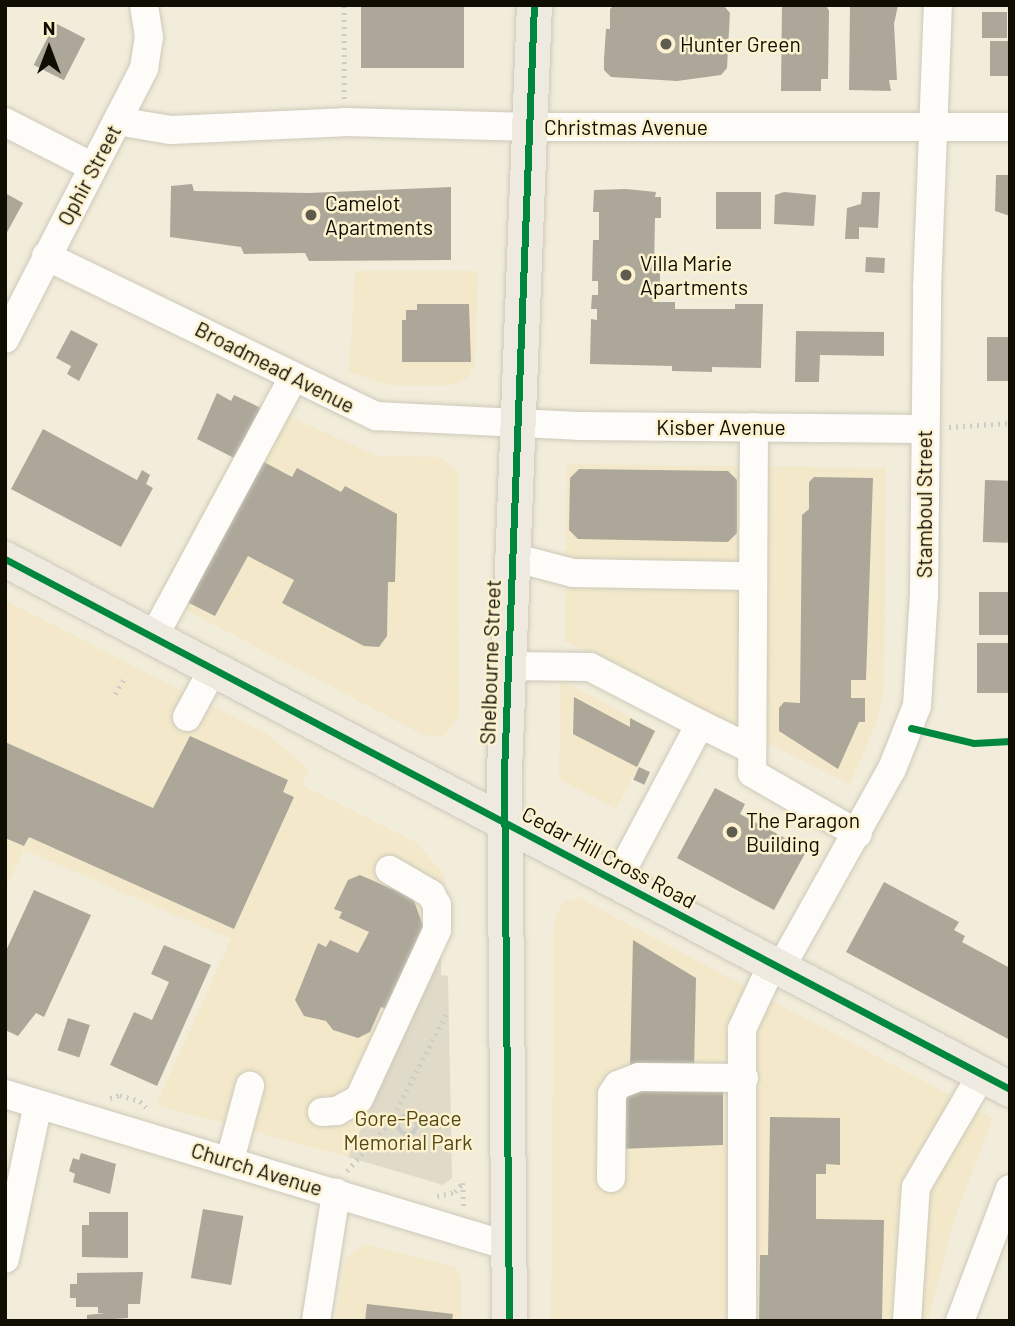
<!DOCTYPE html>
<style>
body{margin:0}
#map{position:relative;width:1015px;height:1326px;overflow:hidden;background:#f2ecda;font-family:Barlow,sans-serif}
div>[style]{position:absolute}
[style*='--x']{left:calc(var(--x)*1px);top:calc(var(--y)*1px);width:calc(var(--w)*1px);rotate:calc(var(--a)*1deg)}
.built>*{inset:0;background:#f3e9ca}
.green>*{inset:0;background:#e0dac8}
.building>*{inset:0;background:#aca799;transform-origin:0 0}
.path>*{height:4.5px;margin-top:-2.25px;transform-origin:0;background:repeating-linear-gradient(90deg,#cdcdc7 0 2px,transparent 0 7px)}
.path>.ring{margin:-2.25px;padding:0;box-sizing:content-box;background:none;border:4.5px solid #cdcdc7;border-radius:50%}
.roads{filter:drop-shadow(0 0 2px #cdc9ba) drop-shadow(0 0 2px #cdc9ba)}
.minor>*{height:28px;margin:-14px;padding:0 14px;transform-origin:14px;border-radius:14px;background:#fdfcf9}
.major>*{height:35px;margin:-17.5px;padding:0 17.5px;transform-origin:17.5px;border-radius:17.5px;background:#eeeadf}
.cycleway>*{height:7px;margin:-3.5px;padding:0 3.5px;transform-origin:3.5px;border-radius:3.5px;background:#00873e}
.dots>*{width:19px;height:19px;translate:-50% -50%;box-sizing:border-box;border:4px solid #fcf2cf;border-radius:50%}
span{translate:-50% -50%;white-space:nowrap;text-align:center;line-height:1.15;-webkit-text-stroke:5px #fcf2cf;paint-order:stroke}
.poi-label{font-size:21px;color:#100d03}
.left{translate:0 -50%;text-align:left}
.street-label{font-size:21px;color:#100d03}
.park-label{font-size:21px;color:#544713}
.frame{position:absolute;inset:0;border:7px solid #100d03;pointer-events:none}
.north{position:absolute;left:14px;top:14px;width:70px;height:70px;-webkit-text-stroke:5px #fcf2cf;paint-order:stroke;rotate:0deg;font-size:19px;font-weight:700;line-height:28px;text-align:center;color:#100d03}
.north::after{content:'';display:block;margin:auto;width:24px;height:32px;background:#100d03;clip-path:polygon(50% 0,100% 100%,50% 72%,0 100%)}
</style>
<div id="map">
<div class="built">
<div style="clip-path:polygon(355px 271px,478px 271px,475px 364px,469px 377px,453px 385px,388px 385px,349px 372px)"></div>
<div style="clip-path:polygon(260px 403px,377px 456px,441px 457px,458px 472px,459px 716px,444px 736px,423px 735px,158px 595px)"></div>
<div style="clip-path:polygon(567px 464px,886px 468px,884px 688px,877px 721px,850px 784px,565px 641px)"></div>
<div style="clip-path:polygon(5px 600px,268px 735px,309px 769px,302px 785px,415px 842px,444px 873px,441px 953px,348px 1157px,156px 1105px,231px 939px,24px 850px,5px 890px,5px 838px,24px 846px,29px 837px,234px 929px,294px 797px,283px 792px,288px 780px,190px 736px,153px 808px,5px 742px)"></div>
<div style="clip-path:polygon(560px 680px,657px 731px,616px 809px,559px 779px)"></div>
<div style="clip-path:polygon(579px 898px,993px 1118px,954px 1220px,928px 1321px,551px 1321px,554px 922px,563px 902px)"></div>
<div style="clip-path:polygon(365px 1244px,455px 1267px,461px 1279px,461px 1321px,335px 1321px,346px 1258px)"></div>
</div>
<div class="green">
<div style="clip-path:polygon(441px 953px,441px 975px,448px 976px,452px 1178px,443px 1185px,348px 1157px)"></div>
</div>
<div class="building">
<div style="left:361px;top:5px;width:103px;height:63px"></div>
<div style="clip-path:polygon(614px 5px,724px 6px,730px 13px,727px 68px,721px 75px,677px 81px,611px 77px,604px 70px,604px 59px,606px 29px,610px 29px,610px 9px)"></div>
<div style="clip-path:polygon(782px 5px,826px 5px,829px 11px,828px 79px,821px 79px,821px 91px,781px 91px)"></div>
<div style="clip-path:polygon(850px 5px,898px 5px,894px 24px,897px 80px,889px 80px,891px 91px,849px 90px)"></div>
<div style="left:982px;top:12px;width:25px;height:26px"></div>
<div style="left:55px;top:23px;width:34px;height:47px;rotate:27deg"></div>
<div style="left:990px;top:41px;width:19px;height:35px"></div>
<div style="clip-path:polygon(996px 175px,1010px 175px,1010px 216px,995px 211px)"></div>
<div style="clip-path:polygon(192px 184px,194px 191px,309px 193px,451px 187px,451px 260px,309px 261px,305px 253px,244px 254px,241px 247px,170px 237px,171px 186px)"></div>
<div style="clip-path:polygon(626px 189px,656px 192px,655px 197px,661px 197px,661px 218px,655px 218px,654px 269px,660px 269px,660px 293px,654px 293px,653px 302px,675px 302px,675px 309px,735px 309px,735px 304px,763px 304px,761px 368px,712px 367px,712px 372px,672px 371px,672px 366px,590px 364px,591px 319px,597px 320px,597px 309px,591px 309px,592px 295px,598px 295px,598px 281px,592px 281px,593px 240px,599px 240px,599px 212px,593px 212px,594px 190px)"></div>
<div style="left:716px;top:192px;width:45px;height:37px"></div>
<div style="clip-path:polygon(784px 192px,816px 195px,814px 226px,774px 224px,775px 195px)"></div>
<div style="clip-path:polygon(862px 192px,880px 192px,878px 228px,859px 227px,859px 239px,845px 239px,847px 208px,861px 204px)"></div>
<div style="clip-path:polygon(5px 193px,23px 203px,5px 236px)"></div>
<div style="left:866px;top:257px;width:19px;height:15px;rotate:3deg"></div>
<div style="clip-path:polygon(417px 304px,469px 304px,471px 362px,402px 362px,402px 320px,406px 320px,406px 310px,417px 310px)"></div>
<div style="clip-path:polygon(71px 330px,98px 344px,79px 381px,67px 374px,71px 366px,56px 358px)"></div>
<div style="clip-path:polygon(796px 331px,884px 332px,884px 356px,820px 355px,819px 382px,795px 382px)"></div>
<div style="left:987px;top:337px;width:23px;height:44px"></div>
<div style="clip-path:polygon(217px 393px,231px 401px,234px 395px,261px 408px,234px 458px,197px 439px)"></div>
<div style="clip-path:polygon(43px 429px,137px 480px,142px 470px,150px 475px,146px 484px,153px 488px,121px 547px,11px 489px)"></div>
<div style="clip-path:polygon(262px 461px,292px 477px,297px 468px,341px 492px,345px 486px,397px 514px,395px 582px,388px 582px,387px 636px,379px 647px,364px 646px,282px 603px,294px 580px,248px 556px,215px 616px,187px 602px)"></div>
<div style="clip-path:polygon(579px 469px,728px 471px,737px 480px,737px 533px,728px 542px,578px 539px,569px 530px,570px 478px)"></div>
<div style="clip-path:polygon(814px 477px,873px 478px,866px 680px,851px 680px,851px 698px,865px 698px,865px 722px,859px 722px,838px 769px,779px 731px,779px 708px,784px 702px,800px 703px,802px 515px,809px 509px,809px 482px)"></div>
<div style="left:985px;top:480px;width:25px;height:62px;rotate:2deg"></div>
<div style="left:979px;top:592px;width:31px;height:43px"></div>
<div style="left:977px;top:643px;width:33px;height:50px"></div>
<div style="clip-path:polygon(574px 697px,630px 727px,630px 718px,655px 731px,637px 767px,573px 734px)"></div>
<div style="clip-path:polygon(190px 736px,288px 780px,283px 792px,294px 797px,234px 929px,29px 837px,24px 846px,5px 838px,5px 742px,153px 808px)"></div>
<div style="left:639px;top:767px;width:12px;height:14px;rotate:24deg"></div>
<div style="clip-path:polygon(715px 788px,745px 804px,740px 814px,807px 850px,774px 910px,677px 858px)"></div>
<div style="clip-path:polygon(360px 875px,413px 898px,422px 923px,430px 926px,391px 1011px,381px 1007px,370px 1032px,358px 1038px,333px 1030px,326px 1021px,304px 1016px,295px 1000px,318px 943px,326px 947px,330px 940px,358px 953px,369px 932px,339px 918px,342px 912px,334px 909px,348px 880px)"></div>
<div style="clip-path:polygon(884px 882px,959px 922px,954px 930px,965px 936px,962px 942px,1010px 968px,1010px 1040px,846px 952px)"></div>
<div style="clip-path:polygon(34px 890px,91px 915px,44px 1017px,36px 1013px,18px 1036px,5px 1030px,5px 953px)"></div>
<div style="clip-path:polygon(633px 940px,696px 978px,694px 1070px,630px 1070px)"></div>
<div style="clip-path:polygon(164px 945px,211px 965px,157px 1086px,110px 1065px,134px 1012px,152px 1020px,169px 982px,151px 974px)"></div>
<div style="left:68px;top:1018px;width:23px;height:34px;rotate:18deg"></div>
<div style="clip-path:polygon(624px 1088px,723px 1090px,723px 1145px,618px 1149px)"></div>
<div style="clip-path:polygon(770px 1117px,840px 1118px,840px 1165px,826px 1164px,826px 1174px,816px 1174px,816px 1219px,884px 1220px,882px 1321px,759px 1321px,760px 1255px,768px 1255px)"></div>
<div style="clip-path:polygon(81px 1153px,116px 1164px,110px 1194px,73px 1182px,75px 1174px,69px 1171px,73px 1158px,79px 1160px)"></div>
<div style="left:203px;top:1209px;width:41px;height:70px;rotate:10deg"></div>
<div style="clip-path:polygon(89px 1212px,128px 1212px,128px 1258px,82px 1257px,82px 1225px,89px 1225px)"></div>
<div style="clip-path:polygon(143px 1272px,140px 1304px,128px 1304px,128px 1318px,87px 1321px,87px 1315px,106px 1313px,98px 1313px,98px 1307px,76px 1307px,76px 1298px,70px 1298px,70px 1284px,77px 1284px,77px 1273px)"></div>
<div style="clip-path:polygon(367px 1304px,453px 1314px,452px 1321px,365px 1321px)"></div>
</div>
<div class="path">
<div style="--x:344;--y:99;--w:94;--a:-90"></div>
<div style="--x:949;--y:427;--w:61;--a:-3.8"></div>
<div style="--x:115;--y:694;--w:17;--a:-59"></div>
<div style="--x:110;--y:1098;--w:10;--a:-17"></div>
<div style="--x:120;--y:1095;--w:21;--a:17"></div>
<div style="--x:140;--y:1101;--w:13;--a:45"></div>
<div class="ring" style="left:398px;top:1115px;width:15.5px;height:15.5px"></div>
<div style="--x:418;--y:1123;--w:31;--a:7"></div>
<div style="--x:347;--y:1171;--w:65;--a:-48.7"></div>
<div style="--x:390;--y:1122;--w:126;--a:-62.6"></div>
<div style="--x:463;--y:1183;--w:23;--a:88"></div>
<div style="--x:437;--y:1196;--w:18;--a:-13"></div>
<div style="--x:455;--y:1192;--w:13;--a:-51"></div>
</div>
<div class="roads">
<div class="minor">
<div style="--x:117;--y:121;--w:55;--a:9.5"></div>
<div style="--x:171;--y:130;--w:173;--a:-2.6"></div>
<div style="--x:344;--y:122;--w:188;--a:1.5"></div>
<div style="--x:532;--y:127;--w:478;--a:0"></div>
<div style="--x:5;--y:122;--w:99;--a:27.1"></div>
<div style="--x:46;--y:256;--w:367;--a:25.9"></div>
<div style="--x:376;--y:416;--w:202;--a:2.8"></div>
<div style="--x:578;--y:426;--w:346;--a:0.5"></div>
<div style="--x:5;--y:339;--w:305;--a:-62.8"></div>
<div style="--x:144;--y:68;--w:31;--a:-81"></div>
<div style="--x:149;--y:37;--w:32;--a:-99"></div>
<div style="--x:754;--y:427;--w:346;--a:90.3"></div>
<div style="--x:752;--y:773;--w:122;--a:29.9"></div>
<div style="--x:512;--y:557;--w:63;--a:14.7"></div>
<div style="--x:573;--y:573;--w:179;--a:1"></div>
<div style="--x:153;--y:638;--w:295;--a:-61.7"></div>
<div style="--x:507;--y:666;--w:83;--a:0.7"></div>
<div style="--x:590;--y:667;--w:124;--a:27.4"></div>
<div style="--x:700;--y:724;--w:177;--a:118"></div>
<div style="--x:187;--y:717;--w:55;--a:-61.6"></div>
<div style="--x:700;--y:724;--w:55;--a:26.1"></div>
<div style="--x:780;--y:969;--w:229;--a:-60.8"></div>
<div style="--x:892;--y:769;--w:68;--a:-68.4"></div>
<div style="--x:917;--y:706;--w:111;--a:-86.4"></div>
<div style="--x:924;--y:595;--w:306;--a:-89.4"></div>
<div style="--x:927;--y:289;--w:284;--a:-87.8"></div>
<div style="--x:5;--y:1094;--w:525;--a:16.81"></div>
<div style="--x:322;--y:1112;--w:15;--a:-4"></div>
<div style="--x:337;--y:1111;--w:25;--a:-29"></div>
<div style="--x:359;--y:1099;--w:186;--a:-65.2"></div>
<div style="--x:437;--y:930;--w:25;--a:-90"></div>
<div style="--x:437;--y:905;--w:13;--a:-119"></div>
<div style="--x:431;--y:894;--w:48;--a:-149.7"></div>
<div style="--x:230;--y:1160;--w:77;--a:-74.9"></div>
<div style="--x:611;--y:1178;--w:84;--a:-89.3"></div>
<div style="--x:612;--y:1094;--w:11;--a:-56"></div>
<div style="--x:618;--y:1085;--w:22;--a:-21"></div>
<div style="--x:639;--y:1077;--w:105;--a:0.5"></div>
<div style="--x:5;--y:1259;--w:158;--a:-78"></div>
<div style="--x:316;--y:1321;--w:130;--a:-81.1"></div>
<div style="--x:742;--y:1321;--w:292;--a:-90"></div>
<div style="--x:742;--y:1029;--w:71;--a:-64.9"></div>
<div style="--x:907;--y:1321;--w:134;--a:-86.2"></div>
<div style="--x:916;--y:1187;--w:131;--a:-59.7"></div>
<div style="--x:960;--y:1321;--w:141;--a:-69.3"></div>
</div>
<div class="major">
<div style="--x:5;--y:559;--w:1136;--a:27.81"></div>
<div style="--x:509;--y:1321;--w:550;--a:-90.52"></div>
<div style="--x:504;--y:771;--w:767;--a:-87.76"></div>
</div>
</div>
<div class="cycleway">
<div style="--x:5;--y:559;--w:1136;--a:27.81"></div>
<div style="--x:911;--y:728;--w:65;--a:13.4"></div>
<div style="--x:974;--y:743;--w:36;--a:-3"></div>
<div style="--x:509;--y:1321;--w:550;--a:-90.52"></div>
<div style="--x:504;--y:771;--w:767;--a:-87.76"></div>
</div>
<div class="dots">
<div style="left:666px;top:44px;background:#5f5b4e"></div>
<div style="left:311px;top:215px;background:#5f5b4e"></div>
<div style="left:626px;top:275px;background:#5f5b4e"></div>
<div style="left:732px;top:832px;background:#5f5b4e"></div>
</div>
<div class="poi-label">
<span class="left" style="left:680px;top:44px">Hunter Green</span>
<span class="left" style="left:325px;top:215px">Camelot<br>Apartments</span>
<span class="left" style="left:640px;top:275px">Villa Marie<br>Apartments</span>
<span class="left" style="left:746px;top:832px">The Paragon<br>Building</span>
</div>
<div class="street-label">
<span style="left:626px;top:127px">Christmas Avenue</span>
<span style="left:89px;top:175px;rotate:-62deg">Ophir Street</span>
<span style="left:275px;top:367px;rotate:27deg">Broadmead Avenue</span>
<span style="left:721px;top:427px">Kisber Avenue</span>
<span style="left:924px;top:504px;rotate:-90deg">Stamboul Street</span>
<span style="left:490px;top:662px;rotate:-88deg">Shelbourne Street</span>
<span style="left:609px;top:857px;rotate:28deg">Cedar Hill Cross Road</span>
<span style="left:257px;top:1169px;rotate:17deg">Church Avenue</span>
</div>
<div class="park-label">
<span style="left:408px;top:1130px">Gore-Peace<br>Memorial Park</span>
</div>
<div class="frame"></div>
<div class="north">N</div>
</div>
